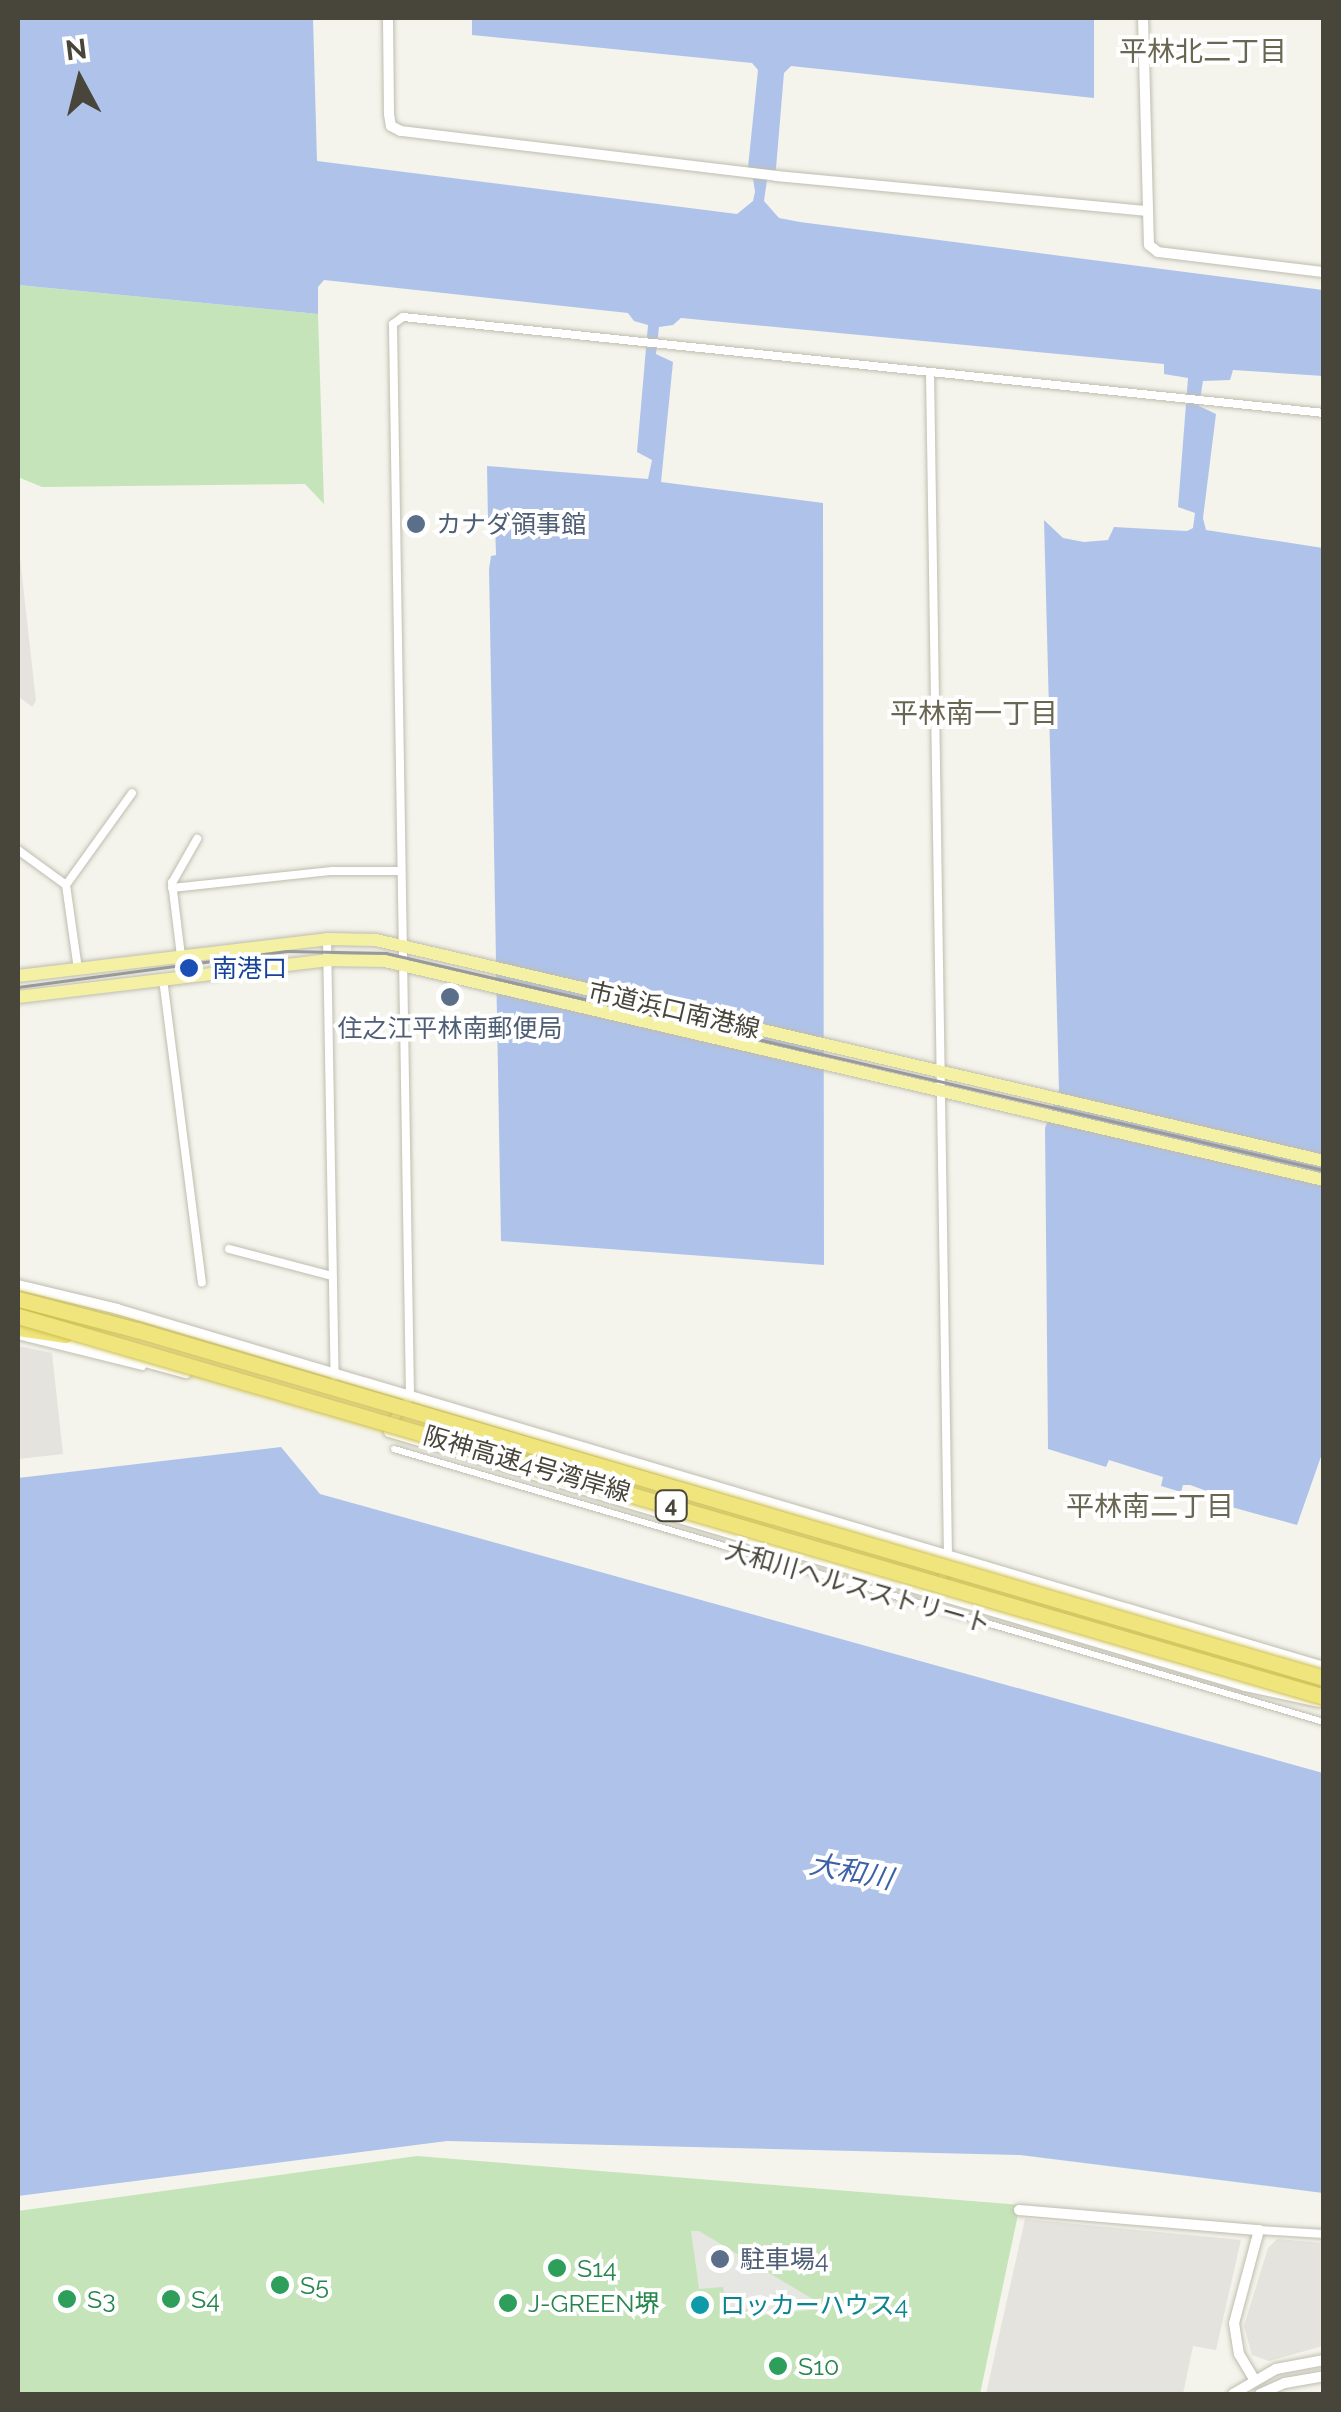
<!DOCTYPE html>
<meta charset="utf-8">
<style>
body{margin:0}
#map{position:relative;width:1341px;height:2412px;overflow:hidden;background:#f4f4ec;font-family:Raleway,"Noto Sans JP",sans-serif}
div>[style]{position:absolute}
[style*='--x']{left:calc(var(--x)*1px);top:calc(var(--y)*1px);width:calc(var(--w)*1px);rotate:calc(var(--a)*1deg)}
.industrial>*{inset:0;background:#e4e3dd}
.green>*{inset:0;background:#c6e4b9}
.parking>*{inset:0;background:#e6e6e2}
.water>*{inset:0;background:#afc3ea}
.roads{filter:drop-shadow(0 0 2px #bfbdaf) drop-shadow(0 0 2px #bfbdaf)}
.pedestrian>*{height:6px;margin:-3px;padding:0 3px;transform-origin:3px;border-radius:3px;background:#fff}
.minor>*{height:8px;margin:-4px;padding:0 4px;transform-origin:4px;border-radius:4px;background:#fff}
.tertiary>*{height:10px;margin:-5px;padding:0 5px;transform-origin:5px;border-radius:5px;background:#fff}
.primary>*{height:12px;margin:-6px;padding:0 6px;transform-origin:6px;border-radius:6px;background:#f4f1a5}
.motorway>*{height:15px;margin:-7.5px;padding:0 7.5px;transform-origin:7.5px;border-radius:7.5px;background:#efe57c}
.tram>*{height:2.5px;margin:-1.25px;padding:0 1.25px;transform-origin:1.25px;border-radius:1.25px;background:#999}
.bridges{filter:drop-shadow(0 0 2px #cebe4c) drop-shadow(0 0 2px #cebe4c)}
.motorway-bridge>*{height:15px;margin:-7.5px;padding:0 7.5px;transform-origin:7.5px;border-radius:7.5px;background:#efe57c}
.dots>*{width:28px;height:28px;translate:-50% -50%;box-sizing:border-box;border:5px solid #fff;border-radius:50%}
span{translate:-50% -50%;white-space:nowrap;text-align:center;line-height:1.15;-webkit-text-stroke:8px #fff;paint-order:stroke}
.shield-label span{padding:2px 8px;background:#fff;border:2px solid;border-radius:8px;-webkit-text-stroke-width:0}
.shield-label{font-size:22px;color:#48463a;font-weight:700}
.service-label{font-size:25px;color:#4e5e75}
.left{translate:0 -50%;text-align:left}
.transit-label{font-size:25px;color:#164399}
.street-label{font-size:25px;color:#48463a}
.leisure-label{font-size:25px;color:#27864d}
.culture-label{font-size:25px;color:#0d838f}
.neighbourhood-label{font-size:28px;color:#696652}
.water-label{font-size:28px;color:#3d61a9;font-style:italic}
.frame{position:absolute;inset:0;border:20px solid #48463a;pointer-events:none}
.north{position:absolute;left:30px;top:30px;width:100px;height:100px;-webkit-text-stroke:8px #fff;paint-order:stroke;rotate:353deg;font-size:28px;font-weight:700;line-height:40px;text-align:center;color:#48463a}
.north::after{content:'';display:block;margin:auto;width:35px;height:45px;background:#48463a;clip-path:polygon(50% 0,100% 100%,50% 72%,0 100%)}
</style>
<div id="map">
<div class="industrial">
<div style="clip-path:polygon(18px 540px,36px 701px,32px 707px,18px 696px)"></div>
<div style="clip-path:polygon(18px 1346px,52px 1353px,63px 1454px,18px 1459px)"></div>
<div style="clip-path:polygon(1025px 2219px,1241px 2240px,1216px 2350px,1193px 2346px,1183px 2394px,986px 2394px)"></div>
<div style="clip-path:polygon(1277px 2239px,1323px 2243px,1323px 2346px,1269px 2361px,1252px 2355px,1244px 2326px,1268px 2248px)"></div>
</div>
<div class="green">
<div style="clip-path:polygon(18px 285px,318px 314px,324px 504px,305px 484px,42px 487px,18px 477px)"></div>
<div style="clip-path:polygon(417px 2156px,1020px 2205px,980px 2394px,18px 2394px,18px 2211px)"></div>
</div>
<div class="parking">
<div style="clip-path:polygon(691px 2231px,699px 2231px,816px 2301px,817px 2309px,748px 2317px,747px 2309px,727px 2315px,723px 2287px,699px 2289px)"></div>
</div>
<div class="water">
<div style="clip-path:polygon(18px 18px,313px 18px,317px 161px,737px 214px,753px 201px,755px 192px,753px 178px,747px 177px,758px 70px,752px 63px,472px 35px,472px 18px,1094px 18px,1094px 98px,791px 66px,784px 73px,775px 180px,767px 180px,764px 201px,779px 218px,800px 222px,1323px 290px,1323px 376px,1233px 370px,1230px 380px,1203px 381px,1199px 406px,1216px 414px,1203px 518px,1206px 530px,1323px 548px,1324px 1448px,1297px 1525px,1217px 1503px,1218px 1495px,1190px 1485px,1183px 1485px,1181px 1492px,1161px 1486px,1163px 1477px,1109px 1460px,1106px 1467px,1048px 1449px,1045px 1128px,1059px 1091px,1044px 520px,1063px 538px,1084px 542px,1108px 540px,1114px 527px,1187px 531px,1193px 528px,1195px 513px,1178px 507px,1188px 378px,1164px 374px,1164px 364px,681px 318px,673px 325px,659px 327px,656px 354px,673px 362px,661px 482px,823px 503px,824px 1265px,501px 1241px,489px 569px,491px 556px,496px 555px,495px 522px,488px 522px,487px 466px,648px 479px,652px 460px,637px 452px,648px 325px,634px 321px,628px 313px,324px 280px,318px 287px,318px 314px,18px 285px)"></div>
<div style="clip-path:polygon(281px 1447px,320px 1494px,1323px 1773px,1323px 2193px,1020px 2155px,447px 2141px,18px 2196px,18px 1478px)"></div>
</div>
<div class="roads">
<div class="pedestrian">
<div style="--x:394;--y:1449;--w:969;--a:16.36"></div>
</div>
<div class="minor">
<div style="--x:930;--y:372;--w:1184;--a:89.13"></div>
<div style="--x:948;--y:1556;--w:32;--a:104"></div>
<div style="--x:18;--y:850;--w:59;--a:36.1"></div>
<div style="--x:66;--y:885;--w:85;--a:81.9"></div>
<div style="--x:66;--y:885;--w:113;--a:-54.3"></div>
<div style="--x:172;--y:888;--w:161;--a:-6.1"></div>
<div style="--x:332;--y:871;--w:69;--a:0"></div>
<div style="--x:327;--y:939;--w:437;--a:89"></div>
<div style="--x:181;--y:956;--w:74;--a:-97"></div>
<div style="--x:172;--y:883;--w:51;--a:-60.4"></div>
<div style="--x:163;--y:979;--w:306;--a:82.7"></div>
<div style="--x:229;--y:1249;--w:106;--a:14.7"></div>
<div style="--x:18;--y:1335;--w:128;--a:14"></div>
<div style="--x:391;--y:1423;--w:32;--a:-54"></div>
<div style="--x:410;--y:1397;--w:1073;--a:-90.91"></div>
<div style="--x:393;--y:324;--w:12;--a:-35"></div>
<div style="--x:403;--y:317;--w:926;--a:5.95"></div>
<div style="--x:1259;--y:2230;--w:65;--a:3.5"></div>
</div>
<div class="tertiary">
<div style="--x:388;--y:18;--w:96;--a:89.4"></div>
<div style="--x:389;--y:114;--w:12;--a:81"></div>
<div style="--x:391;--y:126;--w:11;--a:27"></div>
<div style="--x:401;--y:131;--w:378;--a:6.8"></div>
<div style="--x:776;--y:176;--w:371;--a:5.4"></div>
<div style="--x:1143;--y:18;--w:227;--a:88.5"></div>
<div style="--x:1149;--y:245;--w:11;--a:38"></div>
<div style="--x:1158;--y:252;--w:167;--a:6.9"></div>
<div style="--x:18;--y:1285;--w:102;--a:13.6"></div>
<div style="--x:117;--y:1309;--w:1259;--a:16.52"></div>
<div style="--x:57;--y:1338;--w:134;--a:15.2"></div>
<div style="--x:389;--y:1432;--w:893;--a:16.53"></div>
<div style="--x:1245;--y:1686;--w:76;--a:12.2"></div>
<div style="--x:1019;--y:2210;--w:241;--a:4.8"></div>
<div style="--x:1259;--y:2230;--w:96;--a:105"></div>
<div style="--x:1234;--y:2323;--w:31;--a:81"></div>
<div style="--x:1239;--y:2354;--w:29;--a:59"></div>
<div style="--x:1233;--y:2394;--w:50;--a:-30.2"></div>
<div style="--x:1276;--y:2369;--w:49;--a:-10.6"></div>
<div style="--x:1260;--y:2394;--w:27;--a:-24"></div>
<div style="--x:1285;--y:2383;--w:40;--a:-10"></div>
</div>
<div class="primary">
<div style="--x:18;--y:976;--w:311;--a:-6.8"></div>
<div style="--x:327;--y:939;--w:49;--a:1.2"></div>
<div style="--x:376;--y:940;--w:973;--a:13.12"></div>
<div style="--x:18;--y:997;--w:311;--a:-6.8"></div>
<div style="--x:327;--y:960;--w:58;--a:1"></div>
<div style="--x:385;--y:961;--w:964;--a:13.13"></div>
</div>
<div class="motorway">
<div style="--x:18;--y:1328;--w:48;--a:8.5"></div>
</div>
</div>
<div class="tram">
<div style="--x:18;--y:987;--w:271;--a:-7.6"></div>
<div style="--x:287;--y:951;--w:99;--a:1.2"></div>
<div style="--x:386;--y:953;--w:963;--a:13.03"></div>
</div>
<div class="bridges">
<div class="motorway-bridge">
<div style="--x:18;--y:1299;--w:123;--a:14.6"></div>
<div style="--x:137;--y:1330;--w:1237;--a:16.34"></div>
<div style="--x:18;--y:1316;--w:1360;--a:16.26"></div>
</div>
</div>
<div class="dots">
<div style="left:416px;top:524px;background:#5c6f8a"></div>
<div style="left:189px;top:968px;background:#1a4fb4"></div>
<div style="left:450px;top:997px;background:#5c6f8a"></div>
<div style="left:720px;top:2259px;background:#5c6f8a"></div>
<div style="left:557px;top:2268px;background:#2e9e5b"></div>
<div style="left:280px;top:2285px;background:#2e9e5b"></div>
<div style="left:67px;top:2299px;background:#2e9e5b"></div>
<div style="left:171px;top:2299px;background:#2e9e5b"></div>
<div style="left:508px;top:2303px;background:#2e9e5b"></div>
<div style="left:700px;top:2305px;background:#0f9aa8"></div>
<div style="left:778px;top:2366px;background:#2e9e5b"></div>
</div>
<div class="shield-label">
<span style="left:671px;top:1506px">4</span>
</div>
<div class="service-label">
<span class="left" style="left:436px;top:524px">カナダ領事館</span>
<span style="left:450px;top:1028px">住之江平林南郵便局</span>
<span class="left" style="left:740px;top:2259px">駐車場4</span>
</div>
<div class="transit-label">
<span class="left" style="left:212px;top:968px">南港口</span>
</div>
<div class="street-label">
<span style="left:674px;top:1010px;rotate:13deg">市道浜口南港線</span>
<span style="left:527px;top:1464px;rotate:16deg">阪神高速4号湾岸線</span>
<span style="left:858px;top:1587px;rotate:16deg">大和川ヘルスストリート</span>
</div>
<div class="leisure-label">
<span class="left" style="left:577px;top:2268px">S14</span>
<span class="left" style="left:300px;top:2285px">S5</span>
<span class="left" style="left:87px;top:2299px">S3</span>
<span class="left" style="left:191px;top:2299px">S4</span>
<span class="left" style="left:528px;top:2303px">J-GREEN堺</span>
<span class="left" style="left:798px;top:2366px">S10</span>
</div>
<div class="culture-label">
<span class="left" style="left:720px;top:2305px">ロッカーハウス4</span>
</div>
<div class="neighbourhood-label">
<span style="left:1203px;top:52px">平林北二丁目</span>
<span style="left:974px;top:714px">平林南一丁目</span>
<span style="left:1150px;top:1507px">平林南二丁目</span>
</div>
<div class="water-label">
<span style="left:851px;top:1872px;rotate:11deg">大和川</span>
</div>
<div class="frame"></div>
<div class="north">N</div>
</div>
